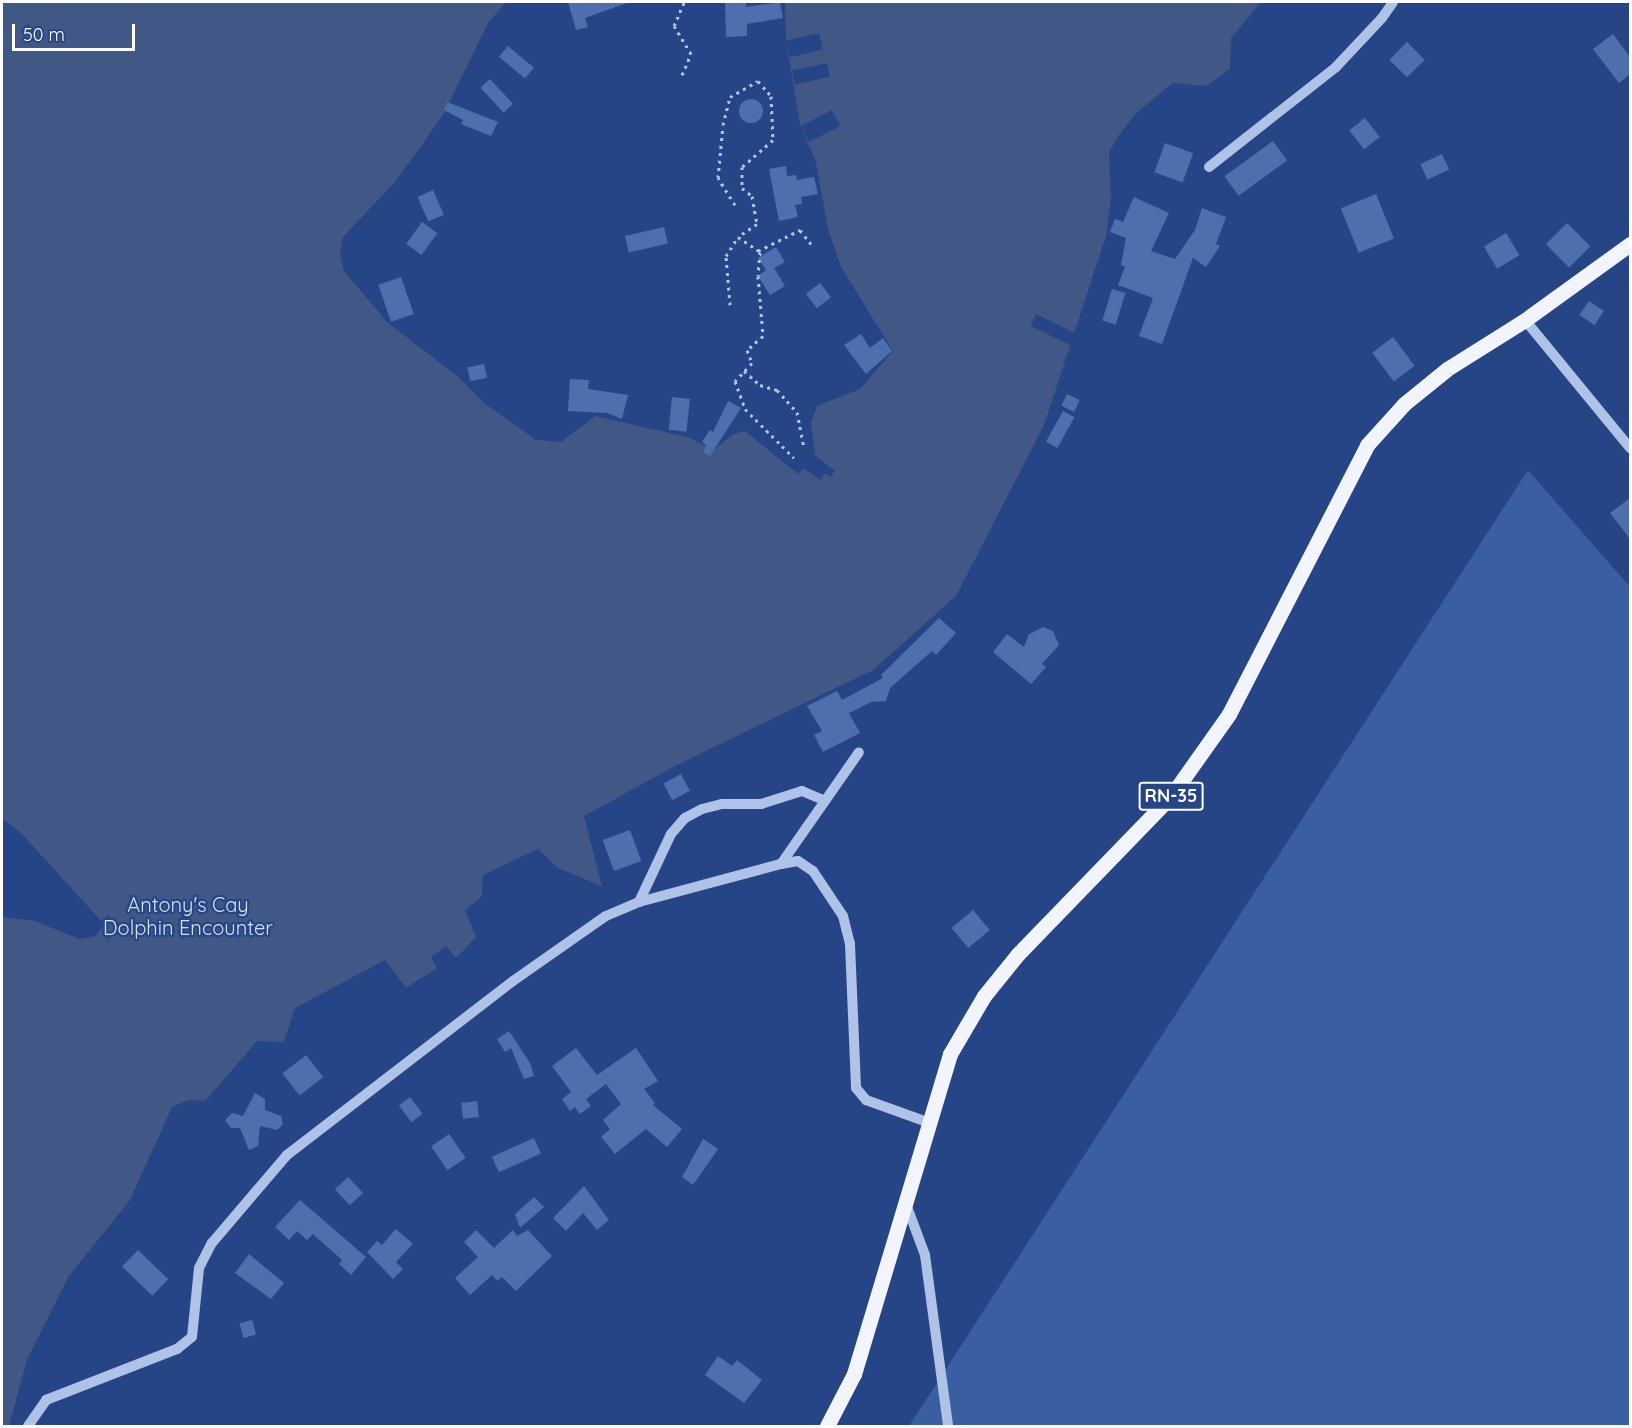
<!DOCTYPE html>
<style>
body{margin:0}
#map{position:relative;width:1632px;height:1428px;overflow:hidden;background:#254586;font-family:Quicksand,sans-serif}
div>[style]{position:absolute}
[style*='--x']{left:calc(var(--x)*1px);top:calc(var(--y)*1px);width:calc(var(--w)*1px);rotate:calc(var(--a)*1deg)}
.green>*{inset:0;background:#395ea2}
.water>*{inset:0;background:#415887}
.pier>*{inset:0;background:#254586;transform-origin:0 0}
.building>*{inset:0;background:#4d6fae;transform-origin:0 0}
.round{border-radius:50%}
.path>*{height:3px;margin-top:-1.5px;transform-origin:0;background:repeating-linear-gradient(90deg,#afc3e8 0 3px,transparent 0 7.5px)}
.minor>*{height:10px;margin:-5px;padding:0 5px;transform-origin:5px;border-radius:5px;background:#afc3e8}
.major>*{height:15px;margin:-7.5px;padding:0 7.5px;transform-origin:7.5px;border-radius:7.5px;background:#f2f5fe}
span{translate:-50% -50%;white-space:nowrap;text-align:center;line-height:1.15;-webkit-text-stroke:4.5px #254586;paint-order:stroke}
.shield-label span{padding:2px 4px;background:#254586;border:2px solid;border-radius:4px;-webkit-text-stroke-width:0}
.shield-label{font-size:18px;color:#fff;font-weight:700}
.park-label{font-size:20px;color:#d3e0f7}
.frame{position:absolute;inset:0;border:3px solid #fff;pointer-events:none}
.scale{position:absolute;left:12px;top:24px;width:123px;height:27px;box-sizing:border-box;border:3px solid #fff;border-top:0;padding-left:8px;font-size:18px;line-height:21px;white-space:nowrap;color:#fff;-webkit-text-stroke:4px #254586;paint-order:stroke}
</style>
<div id="map">
<div class="green">
<div style="clip-path:polygon(1528px 470px,1630px 587px,1630px 1426px,909px 1426px)"></div>
</div>
<div class="water">
<div style="clip-path:polygon(2px 2px,506px 2px,488px 23px,443px 115px,396px 181px,343px 237px,340px 254px,344px 271px,388px 323px,456px 375px,484px 403px,536px 440px,561px 442px,595px 416px,691px 438px,713px 451px,733px 434px,745px 431px,798px 474px,815px 455px,811px 423px,817px 406px,860px 389px,893px 351px,841px 267px,828px 229px,816px 162px,800px 125px,786px 41px,785px 2px,1261px 2px,1231px 38px,1230px 69px,1207px 86px,1173px 83px,1136px 113px,1118px 136px,1109px 153px,1111px 199px,1106px 236px,1044px 425px,956px 596px,873px 670px,675px 766px,584px 816px,602px 886px,558px 868px,538px 849px,483px 875px,482px 896px,465px 910px,476px 937px,456px 958px,446px 946px,431px 957px,437px 968px,406px 988px,385px 960px,295px 1008px,284px 1042px,257px 1041px,205px 1101px,189px 1100px,172px 1107px,130px 1200px,68px 1277px,27px 1359px,9px 1426px,2px 1426px,2px 917px,35px 921px,79px 939px,96px 936px,104px 924px,21px 833px,2px 818px)"></div>
</div>
<div class="pier">
<div style="left:819px;top:33px;width:17px;height:34px;rotate:77deg"></div>
<div style="left:827px;top:63px;width:14px;height:36px;rotate:78deg"></div>
<div style="left:832px;top:110px;width:18px;height:35px;rotate:63deg"></div>
<div style="left:1036px;top:314px;width:46px;height:13px;rotate:26deg"></div>
<div style="clip-path:polygon(812px 453px,835px 471px,830px 477px,825px 473px,820px 480px,803px 468px)"></div>
</div>
<div class="building">
<div style="clip-path:polygon(568px 2px,626px 2px,627px 3px,585px 18px,588px 27px,576px 30px)"></div>
<div style="clip-path:polygon(725px 2px,746px 2px,746px 7px,780px 2px,783px 18px,747px 24px,747px 36px,726px 37px)"></div>
<div style="clip-path:polygon(1613px 34px,1630px 57px,1630px 74px,1619px 83px,1593px 49px)"></div>
<div style="left:1407px;top:42px;width:25px;height:25px;rotate:45deg"></div>
<div style="left:508px;top:46px;width:34px;height:14px;rotate:40deg"></div>
<div style="left:490px;top:79px;width:34px;height:13px;rotate:47deg"></div>
<div class="round" style="left:739px;top:99px;width:24px;height:24px"></div>
<div style="clip-path:polygon(447px 102px,498px 122px,491px 136px,461px 124px,463px 120px,444px 110px)"></div>
<div style="left:1365px;top:118px;width:24px;height:20px;rotate:52deg"></div>
<div style="left:1273px;top:141px;width:24px;height:60px;rotate:54deg"></div>
<div style="left:1165px;top:143px;width:30px;height:31px;rotate:20deg"></div>
<div style="left:1442px;top:154px;width:17px;height:24px;rotate:65deg"></div>
<div style="clip-path:polygon(786px 166px,787px 176px,796px 175px,797px 180px,814px 177px,818px 194px,801px 197px,802px 204px,795px 205px,798px 217px,779px 221px,769px 169px)"></div>
<div style="left:433px;top:190px;width:27px;height:17px;rotate:66deg"></div>
<div style="left:1376px;top:194px;width:48px;height:38px;rotate:68deg"></div>
<div style="clip-path:polygon(1134px 197px,1169px 213px,1151px 251px,1175px 259px,1195px 230px,1202px 208px,1226px 217px,1216px 244px,1220px 246px,1206px 267px,1193px 258px,1162px 344px,1139px 336px,1153px 298px,1118px 285px,1125px 267px,1121px 265px,1126px 238px,1110px 232px,1115px 219px,1123px 222px)"></div>
<div style="left:422px;top:222px;width:19px;height:27px;rotate:36deg"></div>
<div style="left:1567px;top:223px;width:33px;height:30px;rotate:45deg"></div>
<div style="left:664px;top:227px;width:17px;height:40px;rotate:77deg"></div>
<div style="left:1506px;top:233px;width:26px;height:26px;rotate:59deg"></div>
<div style="clip-path:polygon(776px 247px,785px 262px,774px 268px,785px 286px,770px 295px,758px 276px,766px 270px,758px 258px)"></div>
<div style="left:401px;top:277px;width:39px;height:24px;rotate:71deg"></div>
<div style="left:820px;top:283px;width:18px;height:18px;rotate:52deg"></div>
<div style="left:1112px;top:289px;width:14px;height:33px;rotate:17deg"></div>
<div style="left:1589px;top:301px;width:18px;height:17px;rotate:34deg"></div>
<div style="clip-path:polygon(861px 334px,870px 348px,883px 338px,892px 351px,866px 374px,844px 345px)"></div>
<div style="left:1393px;top:337px;width:36px;height:26px;rotate:53deg"></div>
<div style="left:484px;top:364px;width:14px;height:17px;rotate:78deg"></div>
<div style="clip-path:polygon(570px 379px,589px 380px,588px 389px,628px 395px,622px 419px,607px 413px,568px 411px)"></div>
<div style="left:1067px;top:394px;width:14px;height:13px;rotate:25deg"></div>
<div style="left:672px;top:397px;width:18px;height:33px;rotate:6deg"></div>
<div style="clip-path:polygon(728px 401px,741px 408px,710px 456px,703px 452px,706px 445px,702px 442px,710px 430px,713px 432px)"></div>
<div style="left:1063px;top:411px;width:13px;height:35px;rotate:29deg"></div>
<div style="clip-path:polygon(1630px 498px,1630px 539px,1610px 513px)"></div>
<div style="clip-path:polygon(939px 618px,956px 633px,936px 655px,932px 651px,890px 688px,886px 701px,871px 702px,849px 713px,860px 733px,823px 752px,814px 735px,822px 731px,807px 706px,837px 691px,842px 700px,883px 678px,881px 675px)"></div>
<div style="clip-path:polygon(1043px 627px,1053px 631px,1059px 645px,1042px 664px,1046px 667px,1031px 684px,993px 652px,1007px 634px,1024px 647px,1029px 634px)"></div>
<div style="left:681px;top:774px;width:19px;height:20px;rotate:62deg"></div>
<div style="left:630px;top:830px;width:33px;height:29px;rotate:70deg"></div>
<div style="left:973px;top:910px;width:26px;height:28px;rotate:50deg"></div>
<div style="clip-path:polygon(509px 1031px,530px 1063px,534px 1076px,524px 1079px,511px 1048px,505px 1052px,497px 1039px)"></div>
<div style="clip-path:polygon(576px 1048px,597px 1075px,636px 1048px,658px 1081px,644px 1089px,655px 1103px,653px 1105px,682px 1129px,667px 1147px,646px 1129px,615px 1154px,601px 1137px,610px 1129px,603px 1120px,621px 1104px,606px 1084px,586px 1099px,591px 1106px,580px 1114px,575px 1107px,570px 1111px,562px 1099px,571px 1092px,552px 1066px)"></div>
<div style="left:306px;top:1055px;width:28px;height:30px;rotate:52deg"></div>
<div style="clip-path:polygon(255px 1093px,265px 1099px,265px 1110px,281px 1116px,283px 1124px,277px 1130px,260px 1126px,258px 1146px,249px 1150px,240px 1128px,231px 1128px,225px 1120px,232px 1113px,243px 1116px)"></div>
<div style="left:410px;top:1097px;width:21px;height:14px;rotate:53deg"></div>
<div style="left:477px;top:1101px;width:16px;height:16px;rotate:83deg"></div>
<div style="left:449px;top:1134px;width:29px;height:22px;rotate:55deg"></div>
<div style="left:534px;top:1138px;width:17px;height:46px;rotate:66deg"></div>
<div style="clip-path:polygon(703px 1139px,718px 1149px,693px 1185px,682px 1177px)"></div>
<div style="left:348px;top:1177px;width:22px;height:18px;rotate:47deg"></div>
<div style="clip-path:polygon(584px 1186px,609px 1220px,597px 1230px,583px 1213px,566px 1231px,553px 1218px)"></div>
<div style="clip-path:polygon(534px 1197px,544px 1207px,520px 1228px,515px 1214px)"></div>
<div style="clip-path:polygon(300px 1200px,366px 1257px,351px 1275px,339px 1264px,342px 1260px,313px 1234px,307px 1240px,297px 1231px,289px 1240px,275px 1227px)"></div>
<div style="clip-path:polygon(396px 1229px,413px 1244px,396px 1262px,403px 1269px,393px 1279px,367px 1252px,377px 1241px,382px 1245px)"></div>
<div style="clip-path:polygon(476px 1230px,494px 1248px,513px 1230px,517px 1236px,528px 1230px,552px 1256px,516px 1291px,502px 1277px,497px 1281px,492px 1275px,470px 1295px,455px 1278px,478px 1257px,464px 1242px)"></div>
<div style="left:138px;top:1250px;width:42px;height:23px;rotate:44deg"></div>
<div style="clip-path:polygon(249px 1254px,284px 1283px,271px 1299px,235px 1273px)"></div>
<div style="left:252px;top:1320px;width:15px;height:13px;rotate:74deg"></div>
<div style="clip-path:polygon(718px 1356px,732px 1366px,737px 1360px,762px 1380px,744px 1403px,705px 1375px)"></div>
</div>
<div class="path">
<div style="--x:682;--y:75;--w:23;--a:-67"></div>
<div style="--x:691;--y:54;--w:33;--a:-121"></div>
<div style="--x:674;--y:26;--w:26;--a:-67"></div>
<div style="--x:735;--y:205;--w:32;--a:-122"></div>
<div style="--x:718;--y:178;--w:53;--a:-84.6"></div>
<div style="--x:723;--y:125;--w:29;--a:-76"></div>
<div style="--x:730;--y:97;--w:32;--a:-30"></div>
<div style="--x:758;--y:81;--w:20;--a:49"></div>
<div style="--x:771;--y:96;--w:44;--a:87.4"></div>
<div style="--x:773;--y:140;--w:41;--a:138.9"></div>
<div style="--x:742;--y:167;--w:21;--a:90"></div>
<div style="--x:742;--y:188;--w:13;--a:39"></div>
<div style="--x:752;--y:196;--w:28;--a:80"></div>
<div style="--x:757;--y:224;--w:23;--a:146"></div>
<div style="--x:758;--y:251;--w:47;--a:-26.6"></div>
<div style="--x:800;--y:230;--w:18;--a:52"></div>
<div style="--x:730;--y:305;--w:49;--a:-94.7"></div>
<div style="--x:726;--y:256;--w:22;--a:-58"></div>
<div style="--x:738;--y:237;--w:27;--a:34"></div>
<div style="--x:760;--y:252;--w:24;--a:95"></div>
<div style="--x:758;--y:276;--w:60;--a:85.2"></div>
<div style="--x:763;--y:336;--w:21;--a:139"></div>
<div style="--x:747;--y:350;--w:14;--a:69"></div>
<div style="--x:752;--y:363;--w:25;--a:133"></div>
<div style="--x:735;--y:381;--w:30;--a:70"></div>
<div style="--x:745;--y:409;--w:69;--a:45"></div>
<div style="--x:744;--y:371;--w:21;--a:41"></div>
<div style="--x:760;--y:385;--w:18;--a:16"></div>
<div style="--x:777;--y:390;--w:30;--a:48"></div>
<div style="--x:797;--y:412;--w:36;--a:79"></div>
</div>
<div class="minor">
<div style="--x:1209;--y:167;--w:162;--a:-38.2"></div>
<div style="--x:1336;--y:67;--w:67;--a:-46.8"></div>
<div style="--x:1382;--y:18;--w:19;--a:-55"></div>
<div style="--x:1525;--y:320;--w:166;--a:50.6"></div>
<div style="--x:781;--y:864;--w:136;--a:-55.1"></div>
<div style="--x:639;--y:902;--w:75;--a:-64.8"></div>
<div style="--x:671;--y:834;--w:21;--a:-49"></div>
<div style="--x:685;--y:818;--w:19;--a:-28"></div>
<div style="--x:702;--y:809;--w:21;--a:-14"></div>
<div style="--x:722;--y:804;--w:39;--a:0"></div>
<div style="--x:761;--y:804;--w:43;--a:-17.6"></div>
<div style="--x:802;--y:791;--w:25;--a:23"></div>
<div style="--x:906;--y:1204;--w:54;--a:69.6"></div>
<div style="--x:925;--y:1255;--w:173;--a:82.3"></div>
<div style="--x:28;--y:1426;--w:32;--a:-55"></div>
<div style="--x:46;--y:1400;--w:141;--a:-21.3"></div>
<div style="--x:177;--y:1349;--w:19;--a:-39"></div>
<div style="--x:192;--y:1337;--w:69;--a:-84.2"></div>
<div style="--x:199;--y:1268;--w:28;--a:-63"></div>
<div style="--x:212;--y:1243;--w:116;--a:-49.6"></div>
<div style="--x:287;--y:1155;--w:285;--a:-37.6"></div>
<div style="--x:513;--y:981;--w:113;--a:-35"></div>
<div style="--x:606;--y:916;--w:36;--a:-23"></div>
<div style="--x:639;--y:902;--w:147;--a:-15"></div>
<div style="--x:781;--y:864;--w:17;--a:-10"></div>
<div style="--x:798;--y:861;--w:18;--a:34"></div>
<div style="--x:813;--y:871;--w:54;--a:56.3"></div>
<div style="--x:843;--y:916;--w:29;--a:76"></div>
<div style="--x:850;--y:944;--w:144;--a:87.6"></div>
<div style="--x:856;--y:1088;--w:16;--a:50"></div>
<div style="--x:866;--y:1100;--w:68;--a:19.8"></div>
</div>
<div class="major">
<div style="--x:827;--y:1426;--w:59;--a:-62.6"></div>
<div style="--x:854;--y:1374;--w:334;--a:-73.3"></div>
<div style="--x:950;--y:1054;--w:67;--a:-59.6"></div>
<div style="--x:984;--y:996;--w:54;--a:-51"></div>
<div style="--x:1018;--y:954;--w:220;--a:-45.9"></div>
<div style="--x:1171;--y:796;--w:100;--a:-54.7"></div>
<div style="--x:1229;--y:714;--w:302;--a:-62.8"></div>
<div style="--x:1367;--y:445;--w:55;--a:-47.9"></div>
<div style="--x:1404;--y:404;--w:55;--a:-39.1"></div>
<div style="--x:1447;--y:369;--w:92;--a:-32.1"></div>
<div style="--x:1525;--y:320;--w:130;--a:-35.9"></div>
</div>
<div class="shield-label">
<span style="left:1171px;top:796px">RN-35</span>
</div>
<div class="park-label">
<span style="left:188px;top:916px">Antony's Cay<br>Dolphin Encounter</span>
</div>
<div class="frame"></div>
<div class="scale">50 m</div>
</div>
